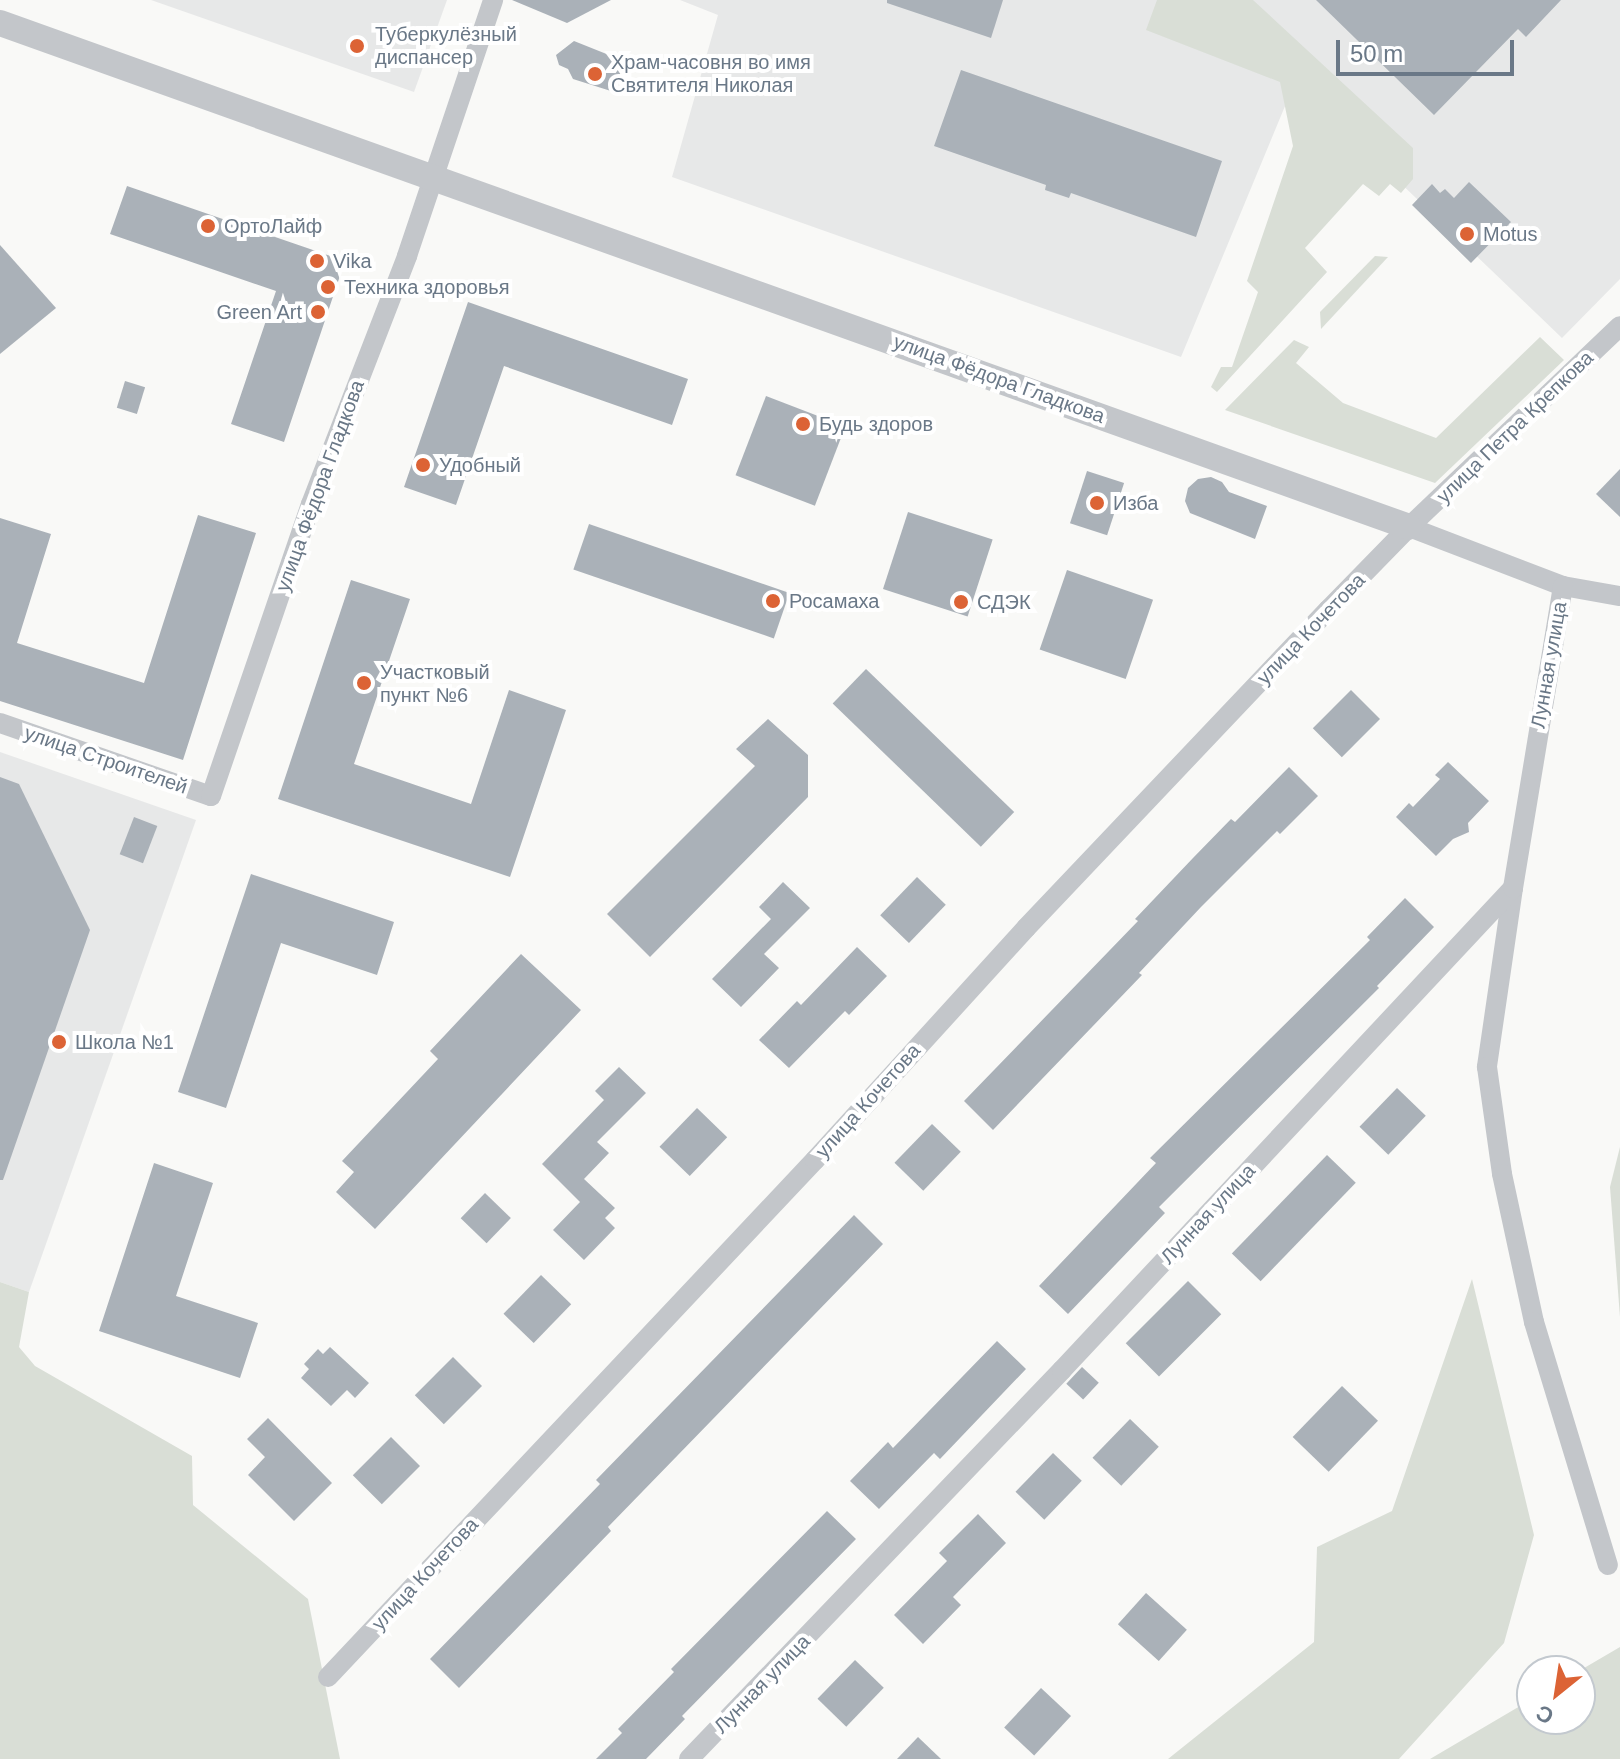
<!DOCTYPE html>
<meta charset="utf-8">
<style>
body{margin:0}
#map{position:relative;width:1620px;height:1759px;overflow:hidden;background:#f9f9f7;font-family:Arial,sans-serif}
div>[style]{position:absolute}
[style*='--x']{left:calc(var(--x)*1px);top:calc(var(--y)*1px);width:calc(var(--w)*1px);rotate:calc(var(--a)*1deg)}
.built>*{inset:0;background:#e7e8e8}
.green>*{inset:0;background:#d9ded6}
.building>*{inset:0;background:#aab1b8;transform-origin:0 0}
.minor>*{height:20px;margin:-10px;padding:0 10px;transform-origin:10px;border-radius:10px;background:#c3c6ca}
.tertiary>*{height:26px;margin:-13px;padding:0 13px;transform-origin:13px;border-radius:13px;background:#c3c6ca}
.dots>*{width:22px;height:22px;translate:-50% -50%;box-sizing:border-box;border:4px solid #fff;border-radius:50%}
span{translate:-50% -50%;white-space:nowrap;text-align:center;line-height:1.15;-webkit-text-stroke:8px #fff;paint-order:stroke}
.poi-label{font-size:20px;color:#6a7887}
.left{translate:0 -50%;text-align:left}
.right{translate:-100% -50%;text-align:right}
.street-label{font-size:20px;color:#6a7887}
.north{position:absolute;left:1516px;top:1655px;width:80px;height:80px;box-sizing:border-box;background:#fff;border:2px solid #c3c9cf;border-radius:50%;rotate:210deg;font-size:22px;font-weight:700;line-height:32px;text-align:center;color:#6a7887}
.north::after{content:'';display:block;margin:auto;width:28px;height:36px;background:#dc6335;clip-path:polygon(50% 0,100% 100%,50% 72%,0 100%)}
.scale{position:absolute;left:1336px;top:40px;width:178px;height:36px;box-sizing:border-box;border:4px solid #6a7887;border-top:0;padding-left:10px;font-size:24px;line-height:28px;white-space:nowrap;color:#6a7887;-webkit-text-stroke:6px #fff;paint-order:stroke}
</style>
<div id="map">
<div class="built">
<div style="clip-path:polygon(151px 0,447px 0,414px 92px)"></div>
<div style="clip-path:polygon(680px 0,1620px 0,1620px 279px,1562px 338px,1295px 82px,1181px 357px,672px 177px,718px 15px)"></div>
<div style="clip-path:polygon(0 752px,196px 820px,29px 1292px,0 1282px)"></div>
</div>
<div class="green">
<div style="clip-path:polygon(1157px 0,1253px 0,1413px 148px,1413px 179px,1401px 193px,1390px 184px,1379px 196px,1363px 184px,1305px 248px,1327px 272px,1217px 392px,1211px 387px,1221px 367px,1232px 367px,1258px 292px,1247px 281px,1293px 146px,1280px 82px,1146px 30px)"></div>
<div style="clip-path:polygon(1375px 256px,1388px 257px,1321px 329px,1320px 312px)"></div>
<div style="clip-path:polygon(1540px 337px,1564px 360px,1435px 483px,1225px 410px,1294px 340px,1309px 347px,1296px 363px,1343px 403px,1436px 438px)"></div>
<div style="clip-path:polygon(1620px 1147px,1620px 1317px,1610px 1187px)"></div>
<div style="clip-path:polygon(1472px 1279px,1534px 1535px,1504px 1643px,1399px 1759px,1168px 1759px,1314px 1642px,1317px 1547px,1392px 1511px)"></div>
<div style="clip-path:polygon(0 1282px,29px 1292px,19px 1347px,35px 1366px,192px 1456px,193px 1505px,308px 1599px,340px 1759px,0 1759px)"></div>
<div style="clip-path:polygon(1620px 1647px,1620px 1759px,1430px 1759px,1532px 1699px,1532px 1719px,1580px 1719px,1579px 1671px)"></div>
</div>
<div class="building">
<div style="clip-path:polygon(512px 0,611px 0,567px 23px)"></div>
<div style="clip-path:polygon(887px 0,1003px 0,991px 38px,887px 3px)"></div>
<div style="clip-path:polygon(1316px 0,1561px 0,1526px 37px,1518px 29px,1434px 115px)"></div>
<div style="clip-path:polygon(574px 41px,624px 61px,614px 92px,573px 79px,568px 69px,559px 65px,556px 55px)"></div>
<div style="clip-path:polygon(961px 70px,1222px 161px,1196px 237px,1071px 193px,1069px 198px,1045px 190px,1046px 185px,934px 146px)"></div>
<div style="clip-path:polygon(1469px 182px,1511px 222px,1471px 263px,1412px 205px,1432px 184px,1440px 193px,1445px 189px,1454px 198px)"></div>
<div style="clip-path:polygon(127px 186px,345px 261px,284px 442px,231px 424px,276px 291px,110px 234px)"></div>
<div style="clip-path:polygon(0 245px,56px 308px,0 354px)"></div>
<div style="clip-path:polygon(468px 302px,688px 379px,672px 425px,504px 366px,456px 505px,404px 487px)"></div>
<div style="left:125px;top:381px;width:21px;height:28px;rotate:17deg"></div>
<div style="left:766px;top:396px;width:85px;height:85px;rotate:21deg"></div>
<div style="clip-path:polygon(1620px 469px,1620px 517px,1596px 494px)"></div>
<div style="left:1087px;top:471px;width:39px;height:55px;rotate:18deg"></div>
<div style="clip-path:polygon(1211px 477px,1222px 482px,1229px 492px,1267px 506px,1255px 539px,1190px 513px,1185px 501px,1188px 488px,1198px 479px)"></div>
<div style="left:908px;top:512px;width:89px;height:81px;rotate:18deg"></div>
<div style="clip-path:polygon(198px 515px,256px 533px,183px 760px,0 701px,0 518px,51px 534px,17px 643px,144px 683px)"></div>
<div style="left:589px;top:524px;width:212px;height:48px;rotate:19deg"></div>
<div style="left:1067px;top:570px;width:91px;height:84px;rotate:19deg"></div>
<div style="clip-path:polygon(351px 580px,410px 599px,354px 764px,471px 804px,509px 690px,566px 710px,510px 877px,278px 799px)"></div>
<div style="left:866px;top:669px;width:206px;height:48px;rotate:44deg"></div>
<div style="left:1351px;top:690px;width:41px;height:54px;rotate:45deg"></div>
<div style="clip-path:polygon(768px 719px,808px 755px,808px 797px,650px 957px,607px 914px,755px 766px,736px 749px)"></div>
<div style="clip-path:polygon(1448px 762px,1489px 801px,1468px 823px,1469px 832px,1453px 839px,1436px 856px,1396px 817px,1409px 803px,1413px 807px,1440px 779px,1435px 775px)"></div>
<div style="clip-path:polygon(1289px 767px,1318px 796px,1280px 834px,1277px 831px,1201px 907px,1139px 973px,1142px 975px,993px 1130px,964px 1101px,1138px 921px,1135px 919px,1193px 858px,1231px 819px,1235px 822px)"></div>
<div style="clip-path:polygon(0 777px,19px 784px,90px 930px,3px 1180px,0 1180px)"></div>
<div style="left:134px;top:817px;width:25px;height:40px;rotate:21deg"></div>
<div style="clip-path:polygon(251px 874px,394px 922px,377px 975px,281px 943px,226px 1108px,178px 1092px)"></div>
<div style="left:917px;top:877px;width:40px;height:53px;rotate:44deg"></div>
<div style="clip-path:polygon(783px 882px,810px 908px,764px 954px,779px 968px,741px 1007px,712px 979px,771px 919px,759px 907px)"></div>
<div style="clip-path:polygon(1405px 898px,1434px 927px,1377px 986px,1379px 988px,1159px 1207px,1165px 1213px,1068px 1314px,1039px 1286px,1156px 1163px,1150px 1158px,1370px 940px,1367px 937px)"></div>
<div style="clip-path:polygon(857px 947px,887px 976px,849px 1015px,845px 1011px,789px 1068px,759px 1040px,797px 1001px,801px 1005px)"></div>
<div style="clip-path:polygon(521px 954px,581px 1010px,375px 1229px,336px 1192px,354px 1172px,342px 1161px,438px 1059px,430px 1051px)"></div>
<div style="clip-path:polygon(619px 1067px,646px 1093px,597px 1142px,609px 1153px,584px 1179px,615px 1208px,605px 1218px,615px 1228px,584px 1260px,553px 1230px,580px 1202px,542px 1164px,604px 1100px,595px 1091px)"></div>
<div style="left:1397px;top:1088px;width:40px;height:54px;rotate:44deg"></div>
<div style="left:697px;top:1108px;width:42px;height:54px;rotate:44deg"></div>
<div style="left:932px;top:1124px;width:40px;height:54px;rotate:44deg"></div>
<div style="left:1327px;top:1155px;width:40px;height:137px;rotate:44deg"></div>
<div style="clip-path:polygon(154px 1163px,213px 1183px,176px 1296px,258px 1323px,240px 1378px,99px 1331px)"></div>
<div style="left:485px;top:1193px;width:36px;height:35px;rotate:44deg"></div>
<div style="clip-path:polygon(854px 1215px,883px 1244px,608px 1527px,611px 1531px,459px 1688px,430px 1659px,600px 1484px,596px 1480px)"></div>
<div style="left:541px;top:1275px;width:42px;height:54px;rotate:44deg"></div>
<div style="left:1188px;top:1281px;width:47px;height:88px;rotate:45deg"></div>
<div style="clip-path:polygon(997px 1341px,1026px 1369px,940px 1459px,934px 1453px,879px 1509px,850px 1481px,888px 1442px,893px 1448px)"></div>
<div style="clip-path:polygon(330px 1347px,369px 1383px,355px 1398px,347px 1390px,331px 1406px,301px 1378px,309px 1369px,304px 1364px,318px 1349px,323px 1354px)"></div>
<div style="left:453px;top:1357px;width:41px;height:54px;rotate:45deg"></div>
<div style="left:1082px;top:1367px;width:23px;height:23px;rotate:43deg"></div>
<div style="left:1342px;top:1386px;width:50px;height:71px;rotate:44deg"></div>
<div style="clip-path:polygon(268px 1418px,332px 1483px,294px 1521px,248px 1475px,265px 1457px,247px 1439px)"></div>
<div style="left:1130px;top:1419px;width:40px;height:54px;rotate:44deg"></div>
<div style="left:391px;top:1437px;width:41px;height:54px;rotate:45deg"></div>
<div style="left:1053px;top:1453px;width:40px;height:54px;rotate:44deg"></div>
<div style="clip-path:polygon(827px 1511px,856px 1539px,682px 1716px,685px 1719px,646px 1759px,596px 1759px,622px 1733px,618px 1729px,674px 1672px,671px 1669px)"></div>
<div style="clip-path:polygon(978px 1514px,1006px 1543px,953px 1597px,961px 1605px,923px 1644px,894px 1615px,947px 1561px,939px 1553px)"></div>
<div style="left:1146px;top:1593px;width:55px;height:42px;rotate:42deg"></div>
<div style="left:855px;top:1660px;width:40px;height:54px;rotate:44deg"></div>
<div style="left:1041px;top:1688px;width:41px;height:54px;rotate:43deg"></div>
<div style="clip-path:polygon(918px 1737px,941px 1759px,897px 1759px)"></div>
</div>
<div class="minor">
<div style="--x:1409;--y:527;--w:165;--a:21"></div>
<div style="--x:1563;--y:586;--w:58;--a:10"></div>
<div style="--x:0;--y:723;--w:223;--a:19.1"></div>
<div style="--x:211;--y:796;--w:309;--a:-71.1"></div>
<div style="--x:311;--y:504;--w:266;--a:-68.8"></div>
<div style="--x:407;--y:256;--w:270;--a:-71.4"></div>
<div style="--x:1513;--y:888;--w:181;--a:98.3"></div>
<div style="--x:1487;--y:1067;--w:108;--a:82"></div>
<div style="--x:1502;--y:1174;--w:151;--a:77.8"></div>
<div style="--x:1534;--y:1322;--w:254;--a:73.1"></div>
<div style="--x:328;--y:1677;--w:710;--a:-46.71"></div>
<div style="--x:815;--y:1160;--w:314;--a:-47.7"></div>
<div style="--x:1026;--y:928;--w:439;--a:-46.5"></div>
<div style="--x:1328;--y:610;--w:116;--a:-45.7"></div>
<div style="--x:1409;--y:527;--w:291;--a:-43.6"></div>
<div style="--x:689;--y:1759;--w:539;--a:-46.2"></div>
<div style="--x:1062;--y:1370;--w:660;--a:-46.9"></div>
<div style="--x:1513;--y:888;--w:306;--a:-80.6"></div>
</div>
<div class="tertiary">
<div style="--x:0;--y:23;--w:1496;--a:19.68"></div>
</div>
<div class="dots">
<div style="left:357px;top:46px;background:#dc6335"></div>
<div style="left:595px;top:74px;background:#dc6335"></div>
<div style="left:208px;top:226px;background:#dc6335"></div>
<div style="left:1467px;top:234px;background:#dc6335"></div>
<div style="left:317px;top:261px;background:#dc6335"></div>
<div style="left:328px;top:287px;background:#dc6335"></div>
<div style="left:318px;top:312px;background:#dc6335"></div>
<div style="left:803px;top:424px;background:#dc6335"></div>
<div style="left:423px;top:465px;background:#dc6335"></div>
<div style="left:1097px;top:503px;background:#dc6335"></div>
<div style="left:773px;top:601px;background:#dc6335"></div>
<div style="left:961px;top:602px;background:#dc6335"></div>
<div style="left:364px;top:683px;background:#dc6335"></div>
<div style="left:59px;top:1042px;background:#dc6335"></div>
</div>
<div class="poi-label">
<span class="left" style="left:375px;top:46px">Туберкулёзный<br>диспансер</span>
<span class="left" style="left:611px;top:74px">Храм-часовня во имя<br>Святителя Николая</span>
<span class="left" style="left:224px;top:226px">ОртоЛайф</span>
<span class="left" style="left:1483px;top:234px">Motus</span>
<span class="left" style="left:333px;top:261px">Vika</span>
<span class="left" style="left:344px;top:287px">Техника здоровья</span>
<span class="right" style="left:302px;top:312px">Green Art</span>
<span class="left" style="left:819px;top:424px">Будь здоров</span>
<span class="left" style="left:439px;top:465px">Удобный</span>
<span class="left" style="left:1113px;top:503px">Изба</span>
<span class="left" style="left:789px;top:601px">Росамаха</span>
<span class="left" style="left:977px;top:602px">СДЭК</span>
<span class="left" style="left:380px;top:684px">Участковый<br>пункт №6</span>
<span class="left" style="left:75px;top:1042px">Школа №1</span>
</div>
<div class="street-label">
<span style="left:999px;top:379px;rotate:20deg">улица Фёдора Гладкова</span>
<span style="left:1515px;top:427px;rotate:-44deg">улица Петра Крепкова</span>
<span style="left:320px;top:486px;rotate:-70deg">улица Фёдора Гладкова</span>
<span style="left:1311px;top:629px;rotate:-46deg">улица Кочетова</span>
<span style="left:1549px;top:665px;rotate:-80deg">Лунная улица</span>
<span style="left:106px;top:760px;rotate:19deg">улица Строителей</span>
<span style="left:868px;top:1101px;rotate:-48deg">улица Кочетова</span>
<span style="left:1208px;top:1214px;rotate:-47deg">Лунная улица</span>
<span style="left:425px;top:1574px;rotate:-47deg">улица Кочетова</span>
<span style="left:762px;top:1684px;rotate:-46deg">Лунная улица</span>
</div>
<div class="north">С</div>
<div class="scale">50 m</div>
</div>
